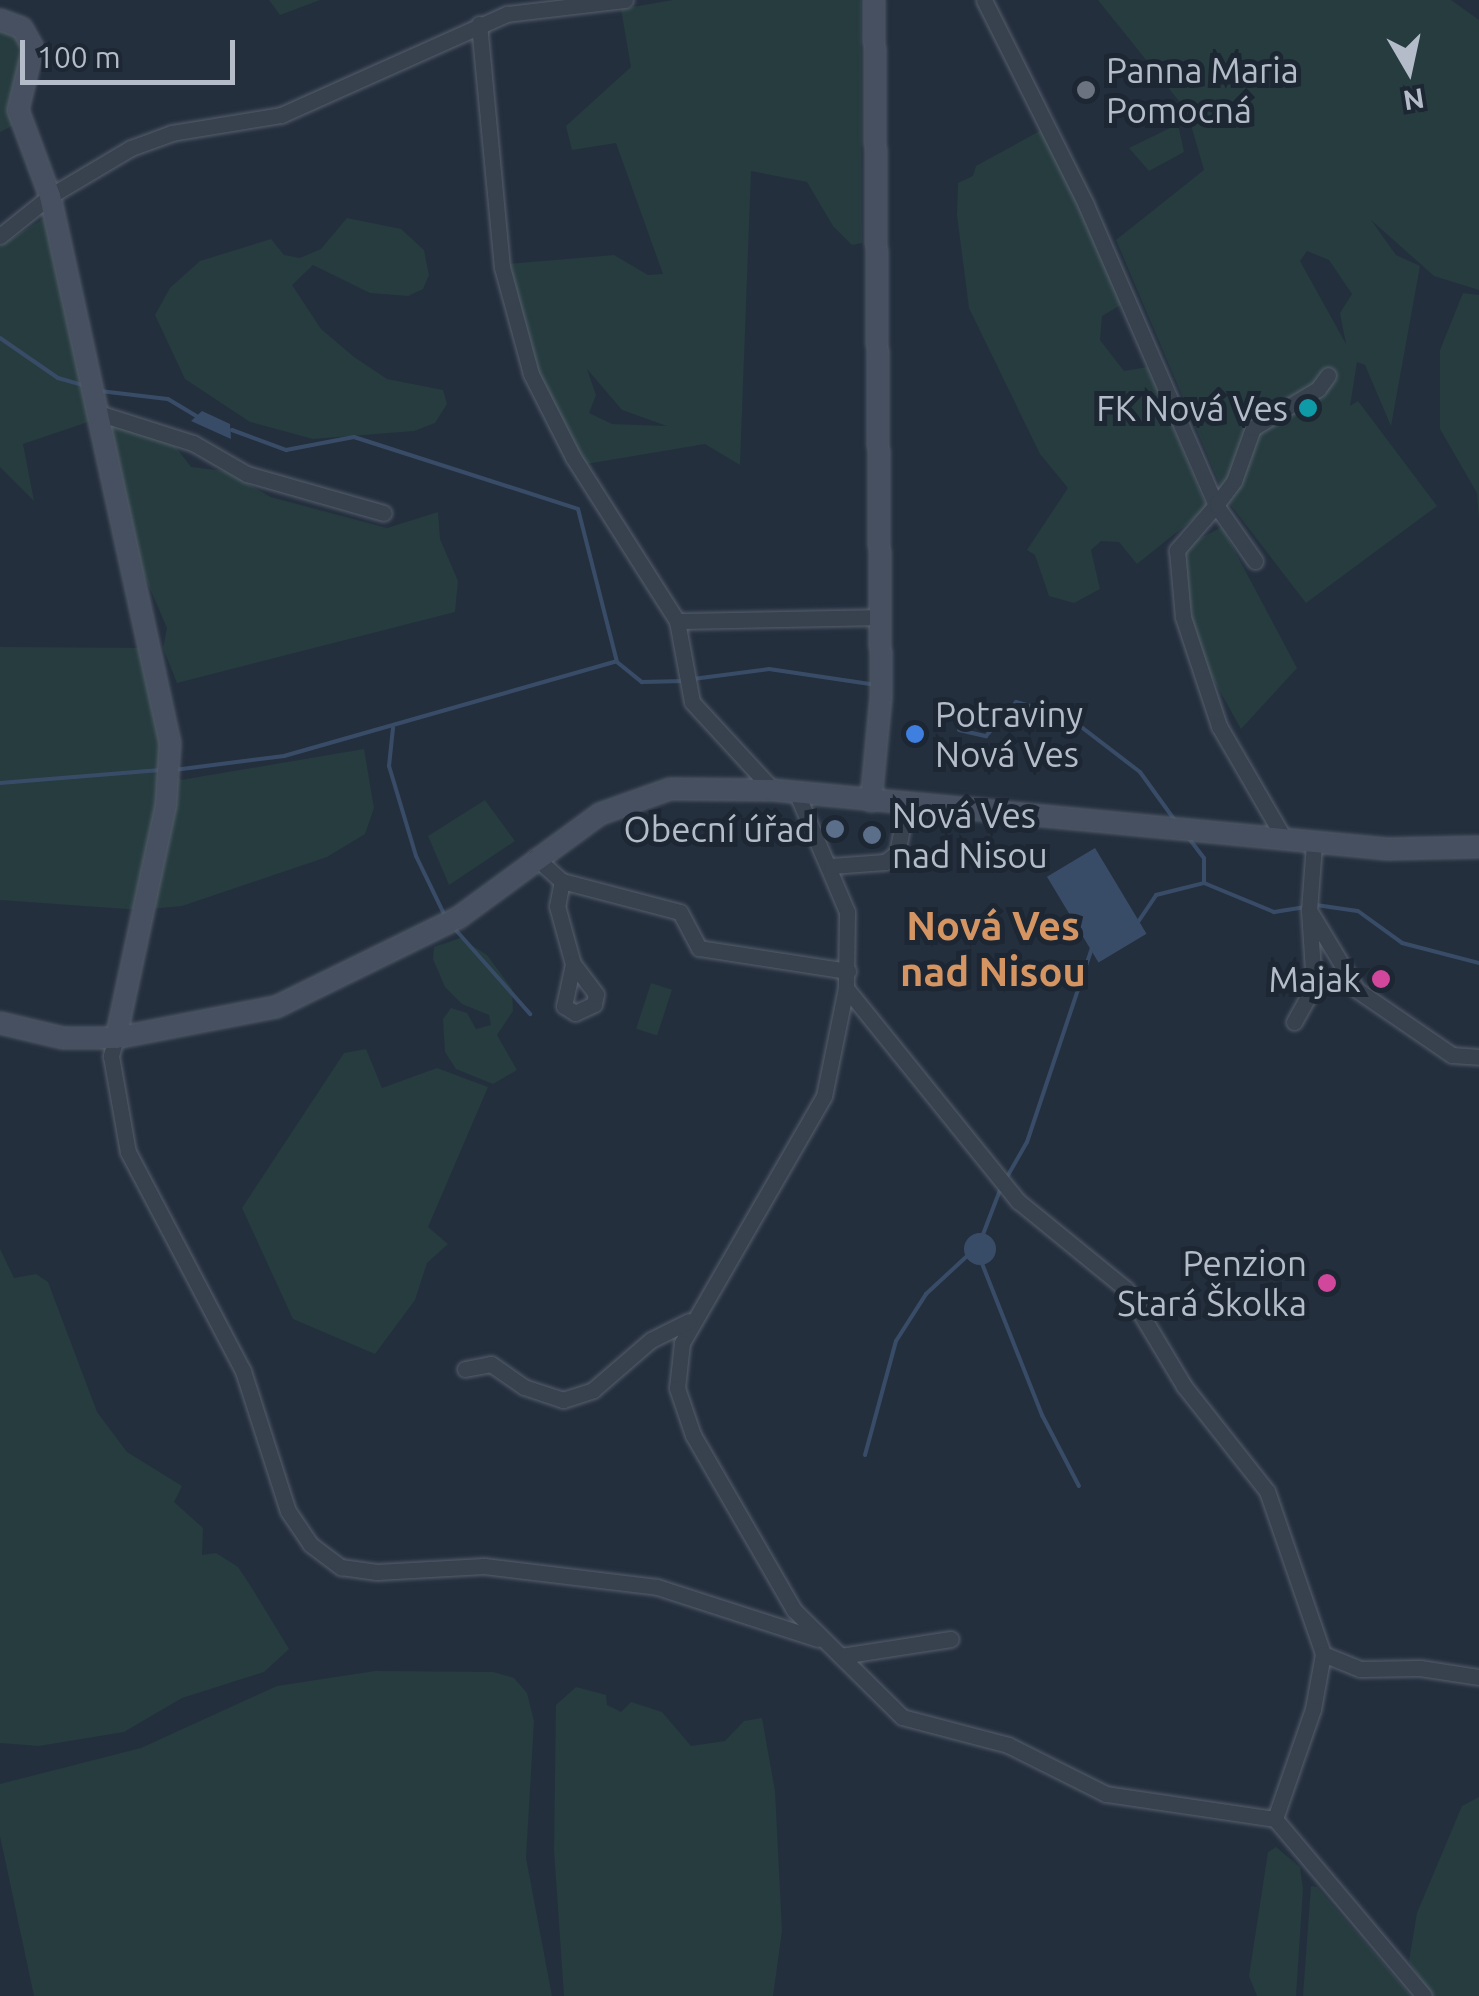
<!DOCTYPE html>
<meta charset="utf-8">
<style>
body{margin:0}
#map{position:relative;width:1479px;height:1996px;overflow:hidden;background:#242f3e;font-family:Ubuntu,sans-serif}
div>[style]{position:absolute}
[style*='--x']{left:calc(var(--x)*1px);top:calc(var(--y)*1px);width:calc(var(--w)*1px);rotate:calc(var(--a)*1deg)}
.green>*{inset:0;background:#263c3f;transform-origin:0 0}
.water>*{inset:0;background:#394c67;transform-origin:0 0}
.round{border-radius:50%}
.stream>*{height:4px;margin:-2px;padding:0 2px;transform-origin:2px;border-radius:2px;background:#394c67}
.roads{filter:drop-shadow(0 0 2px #565f6c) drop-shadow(0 0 2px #565f6c)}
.street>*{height:15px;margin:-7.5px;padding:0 7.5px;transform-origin:7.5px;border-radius:7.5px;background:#38414e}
.secondary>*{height:20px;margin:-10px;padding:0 10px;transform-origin:10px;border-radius:10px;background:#465061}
.dots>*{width:28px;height:28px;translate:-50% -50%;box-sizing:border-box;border:5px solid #1d2633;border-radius:50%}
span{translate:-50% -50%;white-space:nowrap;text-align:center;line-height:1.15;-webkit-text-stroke:10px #1d2633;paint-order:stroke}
.poi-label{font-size:35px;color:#b4bcc9}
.left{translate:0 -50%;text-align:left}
.right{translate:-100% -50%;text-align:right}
.quarter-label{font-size:40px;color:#d59563;font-weight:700}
.north{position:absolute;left:1359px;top:20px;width:100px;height:100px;-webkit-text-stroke:8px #1d2633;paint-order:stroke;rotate:171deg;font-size:28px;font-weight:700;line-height:40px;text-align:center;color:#b4bcc9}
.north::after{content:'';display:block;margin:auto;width:35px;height:45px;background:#b4bcc9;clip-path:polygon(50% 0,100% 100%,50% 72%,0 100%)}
.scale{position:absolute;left:20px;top:40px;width:215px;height:45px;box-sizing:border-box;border:5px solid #b4bcc9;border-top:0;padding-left:12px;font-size:30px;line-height:35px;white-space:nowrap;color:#b4bcc9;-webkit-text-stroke:8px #1d2633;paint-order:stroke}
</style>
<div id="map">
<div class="green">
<div style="clip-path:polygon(269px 0,320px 0,280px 15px)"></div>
<div style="clip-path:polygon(evenodd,673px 0,861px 0,862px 243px,852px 245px,833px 226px,807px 182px,751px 171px,740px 465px,705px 444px,586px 464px,541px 385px,508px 264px,614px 255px,648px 275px,663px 274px,616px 143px,572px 150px,566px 126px,631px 67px,621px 9px,673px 0,587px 369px,622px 410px,667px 426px,612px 424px,589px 413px,596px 395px,587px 369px)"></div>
<div style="clip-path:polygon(evenodd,1098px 0,1451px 0,1479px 20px,1479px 290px,1434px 276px,1371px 220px,1396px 255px,1420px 266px,1391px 426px,1365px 365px,1357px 362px,1350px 406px,1358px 401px,1437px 506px,1306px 603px,1226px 499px,1116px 240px,1204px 170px,1187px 111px,1098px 0,1307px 251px,1329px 260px,1352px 294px,1340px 313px,1346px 344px,1300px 261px,1307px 251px)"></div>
<div style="clip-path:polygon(0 24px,25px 37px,8px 110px,16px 124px,0 132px)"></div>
<div style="clip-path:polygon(1178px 124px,1184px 152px,1149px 171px,1129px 148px)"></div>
<div style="clip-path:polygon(1047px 127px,1124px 303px,1102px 316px,1100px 340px,1124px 371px,1148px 367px,1207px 508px,1137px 564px,1119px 542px,1101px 541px,1091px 550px,1100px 589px,1074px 603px,1049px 596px,1035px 555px,1027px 550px,1068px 488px,1040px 454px,969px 308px,957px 215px,958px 183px,973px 176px,976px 166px)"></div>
<div style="clip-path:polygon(46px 217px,91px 421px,23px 444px,34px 501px,0 467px,0 246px)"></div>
<div style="clip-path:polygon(347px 218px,401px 229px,424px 250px,429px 275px,423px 289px,408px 296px,370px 293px,313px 265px,292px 285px,321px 329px,354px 357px,387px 379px,443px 390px,447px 404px,435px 423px,414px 431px,313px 439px,250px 422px,185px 379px,155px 315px,170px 288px,200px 261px,271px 239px,284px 255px,300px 258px,321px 249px)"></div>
<div style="clip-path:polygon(1463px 293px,1479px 295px,1479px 520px,1477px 493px,1440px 429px,1440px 350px)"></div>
<div style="clip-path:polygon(109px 419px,175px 446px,191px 467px,225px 471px,271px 497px,387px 528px,438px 512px,440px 539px,458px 581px,455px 612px,177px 683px,163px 648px,167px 628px,139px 563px)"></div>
<div style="clip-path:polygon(1222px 527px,1297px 668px,1241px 729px,1197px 650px,1182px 560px,1185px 546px)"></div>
<div style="clip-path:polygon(0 647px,146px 648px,162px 762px,181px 780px,364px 749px,374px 808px,365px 834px,327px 857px,182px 906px,140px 910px,0 900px)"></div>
<div style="clip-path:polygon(485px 800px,515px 841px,449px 885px,428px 836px)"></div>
<div style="clip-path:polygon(460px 938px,487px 955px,512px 989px,513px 1011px,497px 1035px,517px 1070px,493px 1084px,456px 1069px,445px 1052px,443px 1019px,451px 1008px,467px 1013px,476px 1029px,491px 1025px,489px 1015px,462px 1004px,445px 987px,433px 959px,434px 947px)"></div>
<div style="left:651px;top:983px;width:22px;height:48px;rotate:18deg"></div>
<div style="clip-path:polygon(366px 1049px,382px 1088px,437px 1068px,488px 1087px,428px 1227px,448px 1244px,427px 1263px,415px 1300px,375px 1354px,293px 1319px,242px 1208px,344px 1053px)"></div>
<div style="clip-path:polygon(0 1249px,14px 1278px,36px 1274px,48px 1282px,97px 1412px,127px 1452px,182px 1486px,174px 1502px,203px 1528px,202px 1555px,216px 1553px,238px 1567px,250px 1585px,289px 1649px,264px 1672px,182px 1698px,124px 1732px,39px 1746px,0 1743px)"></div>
<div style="clip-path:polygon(375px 1671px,493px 1672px,514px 1678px,527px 1693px,534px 1721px,526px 1858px,552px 1996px,34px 1996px,0 1836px,0 1784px,141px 1748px,277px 1686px)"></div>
<div style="clip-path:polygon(576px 1687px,606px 1695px,607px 1705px,621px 1712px,631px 1702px,662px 1712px,691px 1746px,725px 1741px,744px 1721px,762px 1718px,775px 1791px,782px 1931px,773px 1996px,564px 1996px,554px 1850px,556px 1705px)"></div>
<div style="clip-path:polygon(1479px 1797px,1479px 1996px,1431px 1996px,1409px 1961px,1417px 1913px,1462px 1806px)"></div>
<div style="clip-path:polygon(1276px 1847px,1300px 1867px,1303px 1889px,1296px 1996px,1257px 1996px,1249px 1976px,1268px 1852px)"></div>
<div style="clip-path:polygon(1311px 1886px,1317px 1887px,1411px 1996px,1303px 1996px)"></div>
</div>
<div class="water">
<div style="clip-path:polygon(202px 411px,230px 424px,231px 439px,191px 421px)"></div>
<div style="left:1095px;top:848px;width:100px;height:56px;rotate:59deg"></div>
<div class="round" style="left:964px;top:1233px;width:32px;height:32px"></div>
</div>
<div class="stream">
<div style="--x:0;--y:338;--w:70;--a:34.6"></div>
<div style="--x:58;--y:378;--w:25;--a:16"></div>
<div style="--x:100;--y:391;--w:68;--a:6.7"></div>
<div style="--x:168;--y:399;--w:33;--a:31"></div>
<div style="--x:232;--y:430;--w:58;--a:20.3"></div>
<div style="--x:286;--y:450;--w:69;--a:-10.8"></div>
<div style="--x:354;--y:437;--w:235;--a:17.8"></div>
<div style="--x:578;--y:509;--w:158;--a:75.7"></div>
<div style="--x:617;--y:662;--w:32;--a:39"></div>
<div style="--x:642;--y:682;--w:42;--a:-1.4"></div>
<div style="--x:693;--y:679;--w:77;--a:-7.5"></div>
<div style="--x:769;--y:669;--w:102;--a:8.4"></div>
<div style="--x:393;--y:728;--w:38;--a:96"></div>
<div style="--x:389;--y:766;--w:94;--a:73.3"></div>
<div style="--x:416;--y:856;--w:67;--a:64.2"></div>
<div style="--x:959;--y:730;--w:28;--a:13"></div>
<div style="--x:986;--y:736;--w:45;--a:-48.6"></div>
<div style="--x:1016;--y:702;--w:53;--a:15.4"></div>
<div style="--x:1067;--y:716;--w:92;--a:37.5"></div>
<div style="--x:1140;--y:772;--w:62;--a:54.2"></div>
<div style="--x:174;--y:770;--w:111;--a:-7.3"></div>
<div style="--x:284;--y:756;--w:344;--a:-15.9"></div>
<div style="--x:0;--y:783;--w:161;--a:-4.6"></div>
<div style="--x:1188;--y:837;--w:26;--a:53"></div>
<div style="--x:1204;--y:858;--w:25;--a:90"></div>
<div style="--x:1204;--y:883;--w:76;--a:22.5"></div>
<div style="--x:1274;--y:912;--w:32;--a:-9"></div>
<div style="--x:1316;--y:905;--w:42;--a:8.1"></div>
<div style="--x:1358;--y:911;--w:54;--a:36"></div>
<div style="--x:1402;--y:943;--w:80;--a:14.6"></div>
<div style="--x:1136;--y:925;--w:36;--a:-56"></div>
<div style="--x:1156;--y:895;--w:49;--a:-14"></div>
<div style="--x:454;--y:928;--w:115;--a:48.5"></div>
<div style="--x:1007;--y:1177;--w:40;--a:-60.3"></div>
<div style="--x:1027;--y:1142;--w:205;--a:-71.5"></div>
<div style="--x:982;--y:1237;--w:56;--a:-69"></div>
<div style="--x:981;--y:1261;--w:166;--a:68.4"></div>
<div style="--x:1042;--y:1415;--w:80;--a:62.5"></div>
<div style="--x:865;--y:1455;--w:118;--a:-74.8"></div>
<div style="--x:896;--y:1341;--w:56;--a:-57.4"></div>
<div style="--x:926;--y:1294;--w:56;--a:-42.8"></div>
</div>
<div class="roads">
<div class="street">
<div style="--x:984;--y:0;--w:229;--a:63.5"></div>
<div style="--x:1086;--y:205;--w:327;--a:66.6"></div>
<div style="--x:1216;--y:505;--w:60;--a:130.9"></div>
<div style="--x:1177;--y:550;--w:67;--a:84.9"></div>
<div style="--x:1183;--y:617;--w:115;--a:71.7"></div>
<div style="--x:1219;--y:726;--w:132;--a:59.9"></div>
<div style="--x:479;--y:24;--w:244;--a:84.6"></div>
<div style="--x:502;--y:267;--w:111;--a:74.8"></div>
<div style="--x:531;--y:374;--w:93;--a:63.2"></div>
<div style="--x:573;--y:457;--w:194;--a:57.6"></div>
<div style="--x:677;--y:621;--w:82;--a:79.5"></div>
<div style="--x:692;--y:702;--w:120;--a:47.4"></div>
<div style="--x:0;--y:236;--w:64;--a:-38.7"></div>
<div style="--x:50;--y:196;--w:94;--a:-30.7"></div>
<div style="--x:131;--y:148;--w:44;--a:-20.1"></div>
<div style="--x:172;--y:133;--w:110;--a:-9.4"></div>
<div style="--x:281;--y:115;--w:248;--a:-24.1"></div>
<div style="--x:507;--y:14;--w:119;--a:-6.8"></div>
<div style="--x:95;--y:412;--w:103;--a:17.6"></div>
<div style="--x:193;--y:443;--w:62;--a:29.9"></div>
<div style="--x:247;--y:474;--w:142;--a:15.9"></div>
<div style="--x:1255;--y:561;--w:68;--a:-124.9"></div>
<div style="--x:1216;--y:505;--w:30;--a:-53"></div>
<div style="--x:1234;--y:481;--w:56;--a:-70.3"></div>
<div style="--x:1253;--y:428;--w:76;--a:-31"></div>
<div style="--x:1318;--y:389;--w:17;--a:-54"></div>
<div style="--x:677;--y:621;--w:200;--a:-1.1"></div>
<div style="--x:797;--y:794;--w:128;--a:67"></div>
<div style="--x:847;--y:912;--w:76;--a:90.8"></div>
<div style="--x:846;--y:988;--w:110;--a:101.5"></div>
<div style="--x:824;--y:1096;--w:285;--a:119.9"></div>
<div style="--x:682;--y:1343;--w:45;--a:96.3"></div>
<div style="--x:677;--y:1388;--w:50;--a:71.2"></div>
<div style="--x:693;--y:1435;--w:202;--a:60"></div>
<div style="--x:794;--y:1610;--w:152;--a:44.7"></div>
<div style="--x:902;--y:1717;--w:110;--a:14.8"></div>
<div style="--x:1008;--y:1745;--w:110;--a:26.6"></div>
<div style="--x:1106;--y:1794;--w:171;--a:8.4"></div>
<div style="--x:1275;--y:1819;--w:231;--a:49.9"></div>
<div style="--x:1314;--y:844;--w:66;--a:94.3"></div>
<div style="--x:1309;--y:910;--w:93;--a:59"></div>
<div style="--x:1357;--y:990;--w:115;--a:34.4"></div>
<div style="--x:1452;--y:1055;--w:27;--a:4"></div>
<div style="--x:535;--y:857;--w:36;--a:42"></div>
<div style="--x:562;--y:881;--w:122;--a:14.7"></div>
<div style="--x:680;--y:912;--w:41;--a:62.2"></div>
<div style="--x:699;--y:948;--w:151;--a:8.8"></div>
<div style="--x:831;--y:866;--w:54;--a:-4.2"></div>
<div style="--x:885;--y:862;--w:15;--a:-37"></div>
<div style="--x:897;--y:853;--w:51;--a:-78.7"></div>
<div style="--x:562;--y:881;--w:25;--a:101"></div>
<div style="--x:557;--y:906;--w:60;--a:74.6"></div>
<div style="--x:573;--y:964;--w:43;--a:102.1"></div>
<div style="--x:564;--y:1006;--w:13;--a:32"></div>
<div style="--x:575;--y:1013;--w:21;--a:-25"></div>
<div style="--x:594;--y:1004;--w:10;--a:-79"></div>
<div style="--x:596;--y:994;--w:38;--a:-127"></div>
<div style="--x:846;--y:988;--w:274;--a:51.1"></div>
<div style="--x:1018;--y:1201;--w:139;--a:39.2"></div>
<div style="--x:1126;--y:1289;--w:113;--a:59.1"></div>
<div style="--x:1184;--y:1386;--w:134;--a:51.7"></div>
<div style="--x:1267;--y:1491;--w:172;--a:71"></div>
<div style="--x:1323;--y:1654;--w:56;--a:100.3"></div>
<div style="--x:1313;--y:1709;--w:116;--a:109.1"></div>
<div style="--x:1294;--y:1022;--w:41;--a:-60.9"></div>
<div style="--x:1314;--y:986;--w:76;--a:-93.8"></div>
<div style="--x:116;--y:1038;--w:19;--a:106"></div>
<div style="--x:111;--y:1056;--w:97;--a:80"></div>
<div style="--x:128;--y:1152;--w:247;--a:62.3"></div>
<div style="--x:243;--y:1371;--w:147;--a:72.2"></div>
<div style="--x:288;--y:1511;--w:40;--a:56"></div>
<div style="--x:310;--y:1544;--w:39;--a:37"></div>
<div style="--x:341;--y:1567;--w:36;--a:8"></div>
<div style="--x:377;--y:1572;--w:107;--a:-3.2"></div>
<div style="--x:484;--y:1566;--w:174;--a:6.9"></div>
<div style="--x:657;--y:1587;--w:169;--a:17.9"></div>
<div style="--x:465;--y:1369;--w:26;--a:-11"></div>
<div style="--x:491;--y:1364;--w:40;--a:34.9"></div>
<div style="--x:524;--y:1387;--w:41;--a:18.4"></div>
<div style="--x:563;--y:1400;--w:32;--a:-18"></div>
<div style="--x:593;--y:1390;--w:77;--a:-40.8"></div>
<div style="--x:651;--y:1340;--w:42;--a:-26.6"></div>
<div style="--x:1323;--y:1654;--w:40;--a:22"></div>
<div style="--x:1360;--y:1669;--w:60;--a:-1"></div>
<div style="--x:1420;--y:1668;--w:60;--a:8.7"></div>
<div style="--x:841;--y:1656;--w:111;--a:-8.8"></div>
</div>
<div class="secondary">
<div style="--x:0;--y:20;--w:23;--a:20"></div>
<div style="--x:22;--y:28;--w:23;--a:61"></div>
<div style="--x:33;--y:48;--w:64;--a:103.6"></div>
<div style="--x:18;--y:110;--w:92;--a:69.6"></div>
<div style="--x:50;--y:196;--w:560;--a:77.63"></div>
<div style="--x:170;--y:743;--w:62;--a:93.7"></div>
<div style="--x:166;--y:805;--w:238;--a:102.1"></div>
<div style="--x:871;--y:801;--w:103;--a:-84.5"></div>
<div style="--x:881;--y:698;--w:698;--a:-90.57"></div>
<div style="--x:0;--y:1023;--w:65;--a:13.4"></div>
<div style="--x:63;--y:1038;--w:53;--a:0"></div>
<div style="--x:116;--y:1038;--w:163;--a:-11"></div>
<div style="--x:276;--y:1007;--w:203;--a:-26.1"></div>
<div style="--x:458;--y:918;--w:176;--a:-36.2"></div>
<div style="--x:600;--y:814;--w:74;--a:-19.7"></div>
<div style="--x:670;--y:789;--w:103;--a:0.6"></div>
<div style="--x:773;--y:790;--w:617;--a:5.49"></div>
<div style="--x:1387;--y:849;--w:92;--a:-1.2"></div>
</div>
</div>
<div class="dots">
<div style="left:1086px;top:90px;background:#6b7280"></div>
<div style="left:1308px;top:408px;background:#0f9aa8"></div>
<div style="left:915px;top:734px;background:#3f7fe0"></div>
<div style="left:835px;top:829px;background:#5c6f8a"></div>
<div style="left:872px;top:835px;background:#5c6f8a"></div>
<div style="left:1381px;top:979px;background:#d1479c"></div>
<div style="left:1327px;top:1283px;background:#d1479c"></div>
</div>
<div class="poi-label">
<span class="left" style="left:1106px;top:90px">Panna Maria<br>Pomocná</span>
<span class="right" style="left:1288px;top:408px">FK Nová Ves</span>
<span class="left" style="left:935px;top:734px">Potraviny<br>Nová Ves</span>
<span class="left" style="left:892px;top:835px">Nová Ves<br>nad Nisou</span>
<span class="right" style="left:815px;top:829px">Obecní úřad</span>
<span class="right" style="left:1361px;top:979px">Majak</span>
<span class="right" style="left:1307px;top:1283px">Penzion<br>Stará Školka</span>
</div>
<div class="quarter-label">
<span style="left:993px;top:949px">Nová Ves<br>nad Nisou</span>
</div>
<div class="north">N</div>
<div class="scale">100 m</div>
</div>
